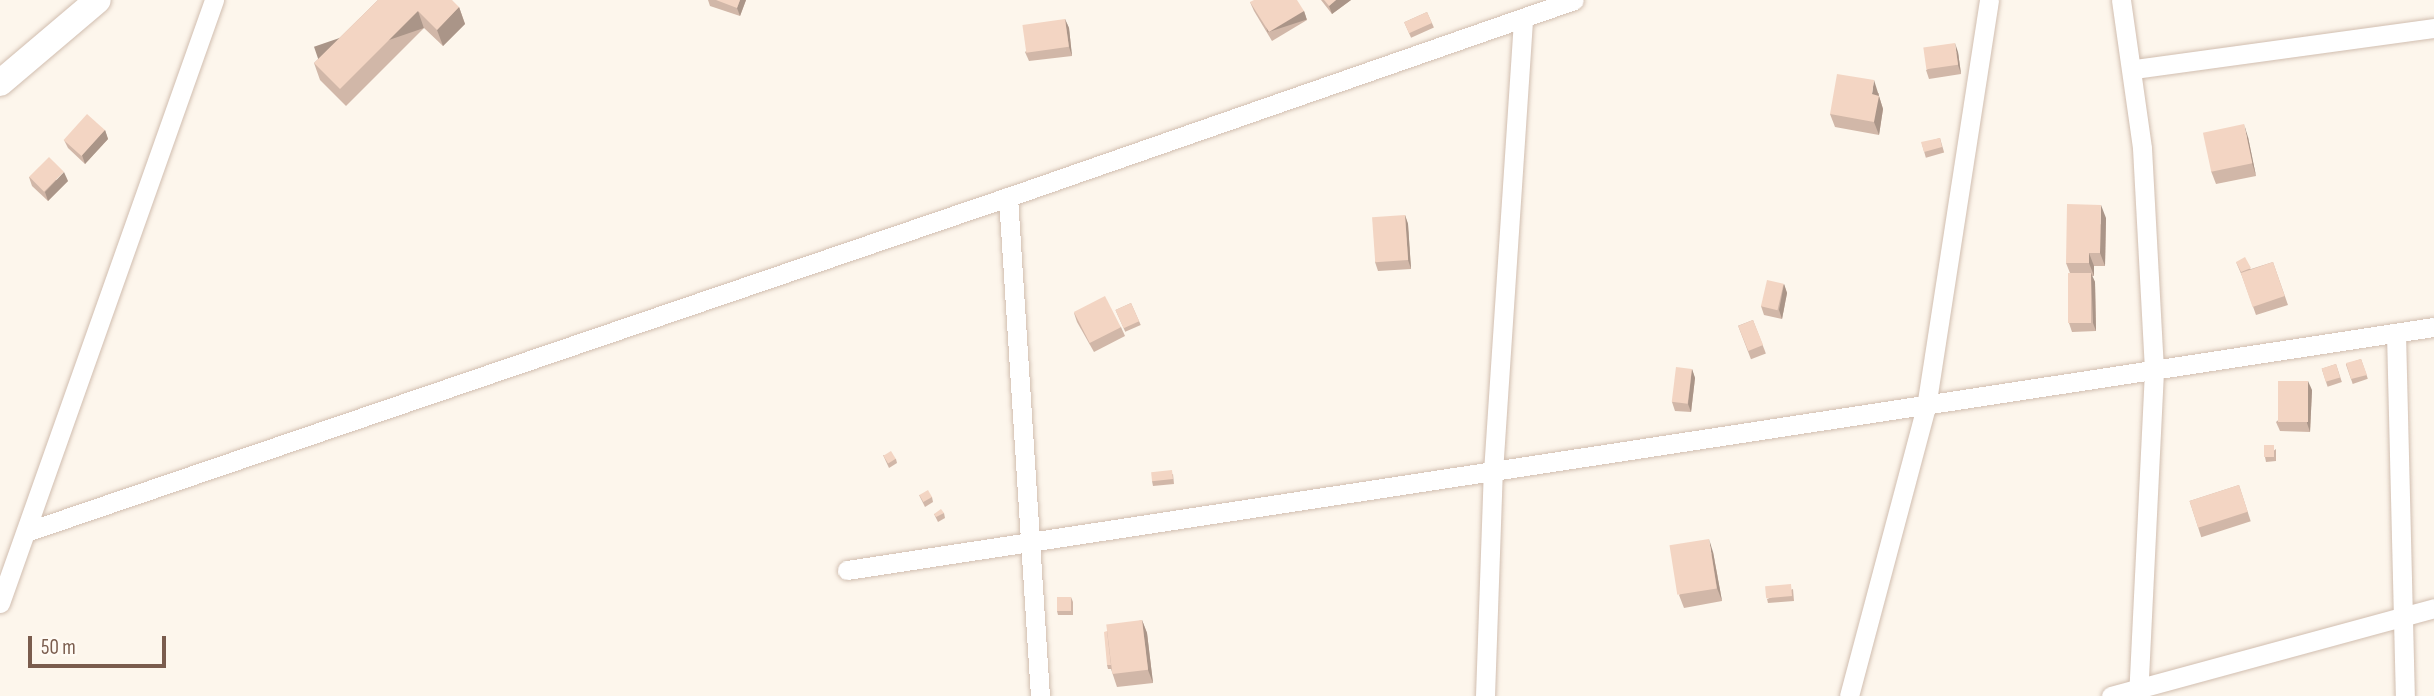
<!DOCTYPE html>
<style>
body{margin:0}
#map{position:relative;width:2434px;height:696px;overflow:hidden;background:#fdf6ec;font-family:"Sofia Sans Condensed",sans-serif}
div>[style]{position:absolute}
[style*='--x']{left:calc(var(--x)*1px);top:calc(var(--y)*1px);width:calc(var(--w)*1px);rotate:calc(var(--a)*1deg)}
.roads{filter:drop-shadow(0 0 2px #d1beb0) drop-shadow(0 0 2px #d1beb0)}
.street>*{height:19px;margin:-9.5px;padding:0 9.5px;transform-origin:9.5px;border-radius:9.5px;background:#fff}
.secondary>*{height:26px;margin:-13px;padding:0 13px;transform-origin:13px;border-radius:13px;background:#fff}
.wall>*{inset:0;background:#d1b7a8;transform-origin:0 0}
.shaded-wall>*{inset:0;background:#aa9588;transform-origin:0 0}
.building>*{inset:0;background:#f3d5c3;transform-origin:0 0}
span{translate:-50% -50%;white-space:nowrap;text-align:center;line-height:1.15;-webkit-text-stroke:7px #fffaf3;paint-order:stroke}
.scale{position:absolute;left:28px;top:636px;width:138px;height:32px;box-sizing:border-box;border:4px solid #7a5c4d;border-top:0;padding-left:9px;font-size:21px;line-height:24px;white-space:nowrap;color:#7a5c4d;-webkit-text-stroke:5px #fffaf3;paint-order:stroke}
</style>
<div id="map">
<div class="roads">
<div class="street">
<div style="--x:2121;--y:0;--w:149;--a:81.9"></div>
<div style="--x:2142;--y:148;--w:223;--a:86.9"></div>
<div style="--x:2154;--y:371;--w:325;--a:92.8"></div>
<div style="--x:2134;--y:69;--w:303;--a:-7.8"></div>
<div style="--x:2396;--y:333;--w:363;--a:88.6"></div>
<div style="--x:26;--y:532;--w:1038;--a:-18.84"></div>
<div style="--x:847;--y:570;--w:1605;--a:-8.71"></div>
<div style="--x:0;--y:603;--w:640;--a:-70.46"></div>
<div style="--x:1040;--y:696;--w:500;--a:-93.67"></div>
<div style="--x:1008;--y:197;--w:599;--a:-19.19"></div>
<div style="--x:1485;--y:696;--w:224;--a:-88"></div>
<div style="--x:1493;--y:472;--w:455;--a:-86.2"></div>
<div style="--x:1849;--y:696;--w:299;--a:-75.1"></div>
<div style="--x:1926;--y:407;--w:412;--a:-81.2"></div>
<div style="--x:2111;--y:696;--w:335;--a:-15.2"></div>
</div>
<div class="secondary">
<div style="--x:0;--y:83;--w:128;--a:-40.3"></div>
</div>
</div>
<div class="wall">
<div style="clip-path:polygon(378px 0,459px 7px,465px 24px,443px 46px,424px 28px,346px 106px,320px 80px,314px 63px)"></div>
<div style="clip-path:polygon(708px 0,746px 0,740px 16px,710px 6px)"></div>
<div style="clip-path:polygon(1321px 0,1351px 0,1332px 14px)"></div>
<div style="clip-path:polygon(1250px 2px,1304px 11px,1307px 20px,1272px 41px,1254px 11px)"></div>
<div style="left:1427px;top:12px;width:17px;height:25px;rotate:66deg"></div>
<div style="clip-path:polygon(1065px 19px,1069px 28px,1072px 56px,1029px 61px,1025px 52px)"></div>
<div style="clip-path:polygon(1958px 52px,1961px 74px,1929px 79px,1926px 70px)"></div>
<div style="clip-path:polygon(1879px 93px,1879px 96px,1883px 109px,1879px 135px,1835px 127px,1830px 114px)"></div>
<div style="clip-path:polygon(105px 130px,108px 139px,85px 164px,68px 148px,64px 140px)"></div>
<div style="clip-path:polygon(2248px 137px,2256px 176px,2216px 184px,2211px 171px)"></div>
<div style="left:1940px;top:138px;width:15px;height:19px;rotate:74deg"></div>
<div style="clip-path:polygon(29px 177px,68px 181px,48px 201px,32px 186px)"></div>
<div style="clip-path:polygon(1405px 215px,1408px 224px,1411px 269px,1378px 271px,1375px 262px)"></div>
<div style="clip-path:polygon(2106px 218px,2105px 266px,2094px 266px,2094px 276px,2092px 276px,2095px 282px,2096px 331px,2072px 332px,2069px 323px,2070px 273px,2066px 263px)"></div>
<div style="clip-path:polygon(2236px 262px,2251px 269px,2273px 262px,2288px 305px,2256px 315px,2242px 276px)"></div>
<div style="clip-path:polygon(1784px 284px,1787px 293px,1782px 319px,1764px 315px,1761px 306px)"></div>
<div style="left:1131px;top:303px;width:24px;height:17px;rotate:66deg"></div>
<div style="clip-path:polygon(1074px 313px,1121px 327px,1125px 336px,1094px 352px,1077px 322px)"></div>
<div style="left:1753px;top:320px;width:36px;height:16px;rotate:69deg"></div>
<div style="left:2361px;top:359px;width:21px;height:16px;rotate:71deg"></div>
<div style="left:2336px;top:364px;width:19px;height:15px;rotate:72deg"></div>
<div style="clip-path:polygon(1692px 369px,1695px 378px,1691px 412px,1675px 411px,1672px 402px)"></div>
<div style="clip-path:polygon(2312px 390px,2310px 432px,2280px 431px,2276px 422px)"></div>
<div style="clip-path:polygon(2276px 449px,2276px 461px,2266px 462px,2265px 457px)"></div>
<div style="clip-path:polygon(883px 455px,896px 459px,897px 463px,889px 468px)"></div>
<div style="clip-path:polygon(1173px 474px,1174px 484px,1153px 486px,1152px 481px)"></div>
<div style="left:2239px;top:485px;width:38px;height:52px;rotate:72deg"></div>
<div style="clip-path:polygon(919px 495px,932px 497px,933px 502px,925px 507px)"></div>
<div style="clip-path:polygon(944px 513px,945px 518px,938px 522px,934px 514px)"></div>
<div style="clip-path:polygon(1713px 552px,1722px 601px,1684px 608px,1679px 595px)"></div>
<div style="clip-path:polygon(1793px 589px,1794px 601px,1768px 603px,1767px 599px)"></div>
<div style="clip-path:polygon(1071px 597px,1073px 602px,1073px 615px,1058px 615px,1057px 611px)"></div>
<div style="clip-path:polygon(1142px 620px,1147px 633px,1153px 683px,1117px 687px,1111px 669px,1108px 669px,1107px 665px,1107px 631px)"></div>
</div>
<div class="shaded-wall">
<div style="clip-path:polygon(740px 0,746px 0,740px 16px,737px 8px)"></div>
<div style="clip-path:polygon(1336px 0,1351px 0,1332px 14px,1329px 6px)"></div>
<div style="clip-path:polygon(459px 7px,465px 24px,443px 46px,437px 30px)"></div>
<div style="left:418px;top:11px;width:18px;height:110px;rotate:71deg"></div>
<div style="left:1304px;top:11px;width:9px;height:41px;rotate:72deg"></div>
<div style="clip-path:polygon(1065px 19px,1069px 28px,1072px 56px,1069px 47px)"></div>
<div style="clip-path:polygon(1955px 43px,1958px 52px,1961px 74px,1958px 65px)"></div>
<div style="clip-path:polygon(1874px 80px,1883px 109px,1879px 135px,1874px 122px,1872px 94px)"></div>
<div style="clip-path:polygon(2244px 124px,2248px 137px,2256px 176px,2252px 163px)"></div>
<div style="clip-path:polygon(105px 130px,108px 139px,85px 164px,82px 155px)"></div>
<div style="clip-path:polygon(64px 172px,68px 181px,48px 201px,45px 192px)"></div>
<div style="clip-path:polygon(2101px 205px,2106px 218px,2105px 266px,2100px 253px)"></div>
<div style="clip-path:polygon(1405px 215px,1408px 224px,1411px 269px,1408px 260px)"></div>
<div style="clip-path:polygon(2089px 253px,2094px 266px,2094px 276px,2089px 263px)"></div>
<div style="clip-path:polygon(2091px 273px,2095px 282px,2096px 331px,2093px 323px)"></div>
<div style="clip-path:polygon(1784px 284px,1787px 293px,1782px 319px,1779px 310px)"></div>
<div style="clip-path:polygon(1692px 369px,1695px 378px,1691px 412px,1688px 404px)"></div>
<div style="clip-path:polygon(2308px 381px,2312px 390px,2310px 432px,2307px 423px)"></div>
<div style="clip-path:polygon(1709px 539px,1713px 552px,1722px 601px,1717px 588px)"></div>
<div style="clip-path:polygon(1142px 620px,1147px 633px,1153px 683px,1148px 670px)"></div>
</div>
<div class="building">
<div style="clip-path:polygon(378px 0,452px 0,459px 7px,437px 30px,418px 11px,340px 89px,314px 63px)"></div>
<div style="clip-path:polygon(716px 0,740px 0,737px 8px)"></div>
<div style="clip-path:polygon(1254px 0,1297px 0,1304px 11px,1269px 32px,1250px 2px)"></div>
<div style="clip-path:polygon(1324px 0,1336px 0,1329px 6px)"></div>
<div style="left:1427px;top:12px;width:12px;height:25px;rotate:66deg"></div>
<div style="left:1065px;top:19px;width:28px;height:43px;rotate:82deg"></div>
<div style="left:1955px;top:43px;width:22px;height:32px;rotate:82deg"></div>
<div style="clip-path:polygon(1837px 74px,1874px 80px,1872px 94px,1879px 96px,1874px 122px,1830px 114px)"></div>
<div style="left:87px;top:114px;width:24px;height:35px;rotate:42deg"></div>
<div style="left:2244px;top:124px;width:40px;height:42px;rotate:78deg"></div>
<div style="clip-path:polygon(1940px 138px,1942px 147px,1924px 152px,1921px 142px)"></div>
<div style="left:49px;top:157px;width:21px;height:28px;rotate:45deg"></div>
<div style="clip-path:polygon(2067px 204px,2101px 205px,2100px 253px,2089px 253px,2089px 263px,2066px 263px)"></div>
<div style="left:1405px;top:215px;width:45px;height:33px;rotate:86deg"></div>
<div style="clip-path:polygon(2245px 257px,2251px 268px,2241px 272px,2236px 262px)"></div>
<div style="left:2273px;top:262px;width:36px;height:34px;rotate:71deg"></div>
<div style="left:2068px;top:273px;width:23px;height:50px"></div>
<div style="left:1767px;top:280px;width:17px;height:27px;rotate:13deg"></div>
<div style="left:1105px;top:296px;width:35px;height:35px;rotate:63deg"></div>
<div style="left:1131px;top:303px;width:20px;height:17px;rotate:66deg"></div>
<div style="left:1753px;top:320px;width:27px;height:16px;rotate:68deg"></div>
<div style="clip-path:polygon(2361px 359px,2367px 375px,2351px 379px,2346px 363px)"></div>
<div style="left:2336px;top:364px;width:14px;height:15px;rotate:73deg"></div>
<div style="left:1676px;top:367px;width:16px;height:35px;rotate:7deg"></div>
<div style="left:2278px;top:381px;width:30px;height:41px"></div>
<div style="left:2264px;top:445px;width:10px;height:12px"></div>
<div style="left:891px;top:451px;width:9px;height:9px;rotate:58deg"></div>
<div style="left:1172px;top:470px;width:9px;height:21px;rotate:84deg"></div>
<div style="left:2239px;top:485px;width:28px;height:52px;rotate:72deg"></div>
<div style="left:928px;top:490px;width:8px;height:10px;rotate:60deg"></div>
<div style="clip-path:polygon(941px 509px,944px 513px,936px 517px,934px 514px)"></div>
<div style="left:1709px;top:539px;width:50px;height:40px;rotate:81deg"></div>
<div style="left:1791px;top:584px;width:12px;height:26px;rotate:85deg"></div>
<div style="left:1057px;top:597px;width:14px;height:14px"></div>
<div style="left:1142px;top:620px;width:50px;height:36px;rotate:83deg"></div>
<div style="clip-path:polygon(1107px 631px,1111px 665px,1107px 665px,1104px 632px)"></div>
</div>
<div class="scale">50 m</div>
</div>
